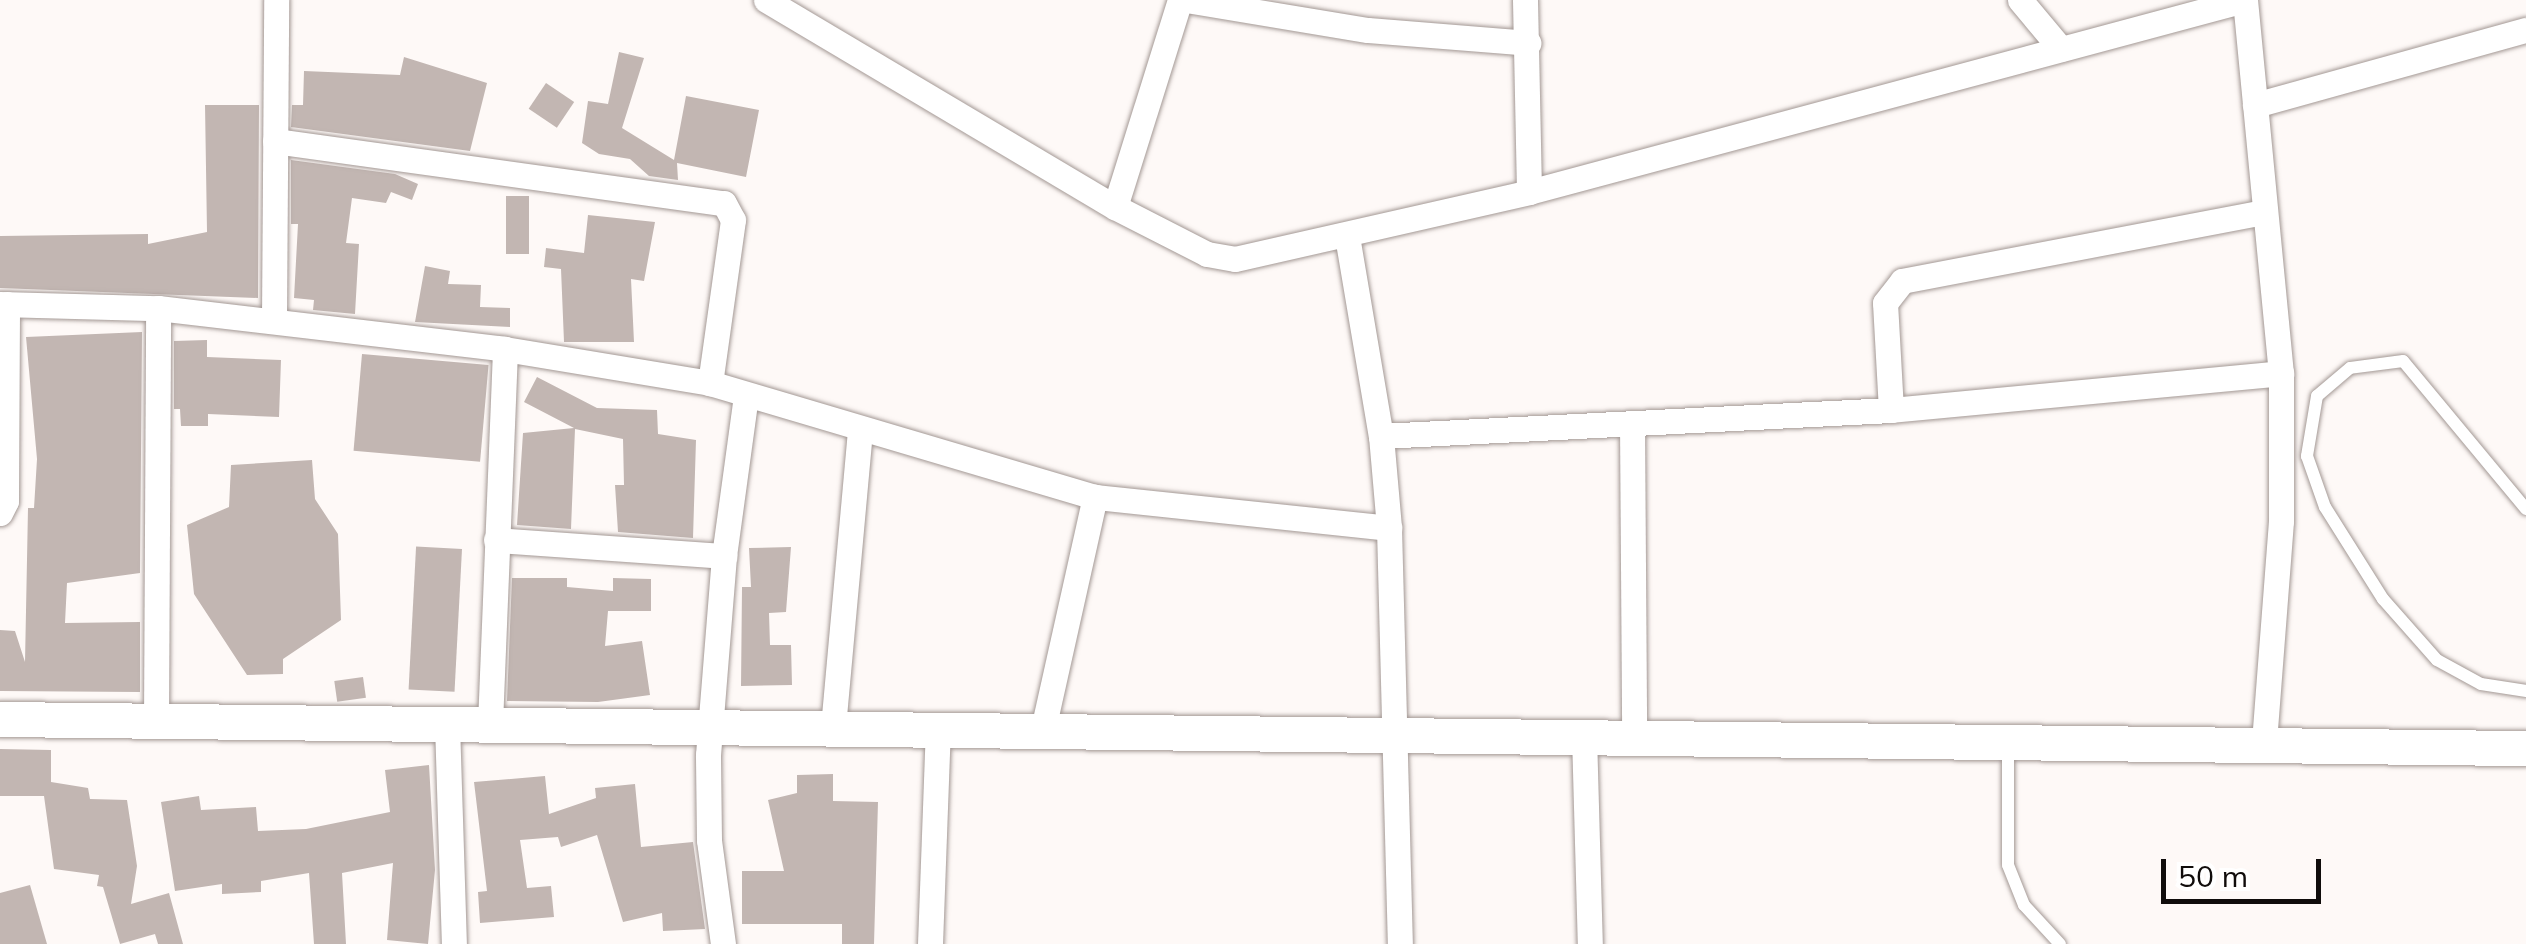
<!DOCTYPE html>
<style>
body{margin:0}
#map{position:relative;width:2526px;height:944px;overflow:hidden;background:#fef9f7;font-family:Mulish,sans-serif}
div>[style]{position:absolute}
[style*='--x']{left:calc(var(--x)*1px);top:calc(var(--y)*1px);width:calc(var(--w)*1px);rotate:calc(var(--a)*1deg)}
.building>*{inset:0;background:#c2b6b2;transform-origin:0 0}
.roads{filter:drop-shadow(0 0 2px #a39894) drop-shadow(0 0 2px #a39894)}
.service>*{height:12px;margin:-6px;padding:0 6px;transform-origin:6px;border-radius:6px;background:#fff}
.minor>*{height:25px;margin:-12.5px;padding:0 12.5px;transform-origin:12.5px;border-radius:12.5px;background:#fff}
.secondary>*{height:35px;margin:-17.5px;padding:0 17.5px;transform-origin:17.5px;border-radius:17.5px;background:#fff}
span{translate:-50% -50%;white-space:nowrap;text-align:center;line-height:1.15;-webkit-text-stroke:8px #fff;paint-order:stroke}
.scale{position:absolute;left:2161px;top:859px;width:160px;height:45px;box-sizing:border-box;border:5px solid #100c0b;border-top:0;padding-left:12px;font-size:30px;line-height:35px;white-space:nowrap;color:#100c0b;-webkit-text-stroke:8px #fff;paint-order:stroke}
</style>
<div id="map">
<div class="building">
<div style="clip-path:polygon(619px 52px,644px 58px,622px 128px,674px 160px,686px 96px,759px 110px,746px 177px,677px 163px,678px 180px,649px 176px,630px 159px,599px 154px,582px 143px,588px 101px,608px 104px)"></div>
<div style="clip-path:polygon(404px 57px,487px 83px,470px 151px,291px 127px,292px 105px,303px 105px,304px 71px,400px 75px)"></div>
<div style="left:546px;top:83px;width:34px;height:31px;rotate:34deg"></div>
<div style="clip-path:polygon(205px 105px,259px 105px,258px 298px,0 288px,0 236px,148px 234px,148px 244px,207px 232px)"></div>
<div style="clip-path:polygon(291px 160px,395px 174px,418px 184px,412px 200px,391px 192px,386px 203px,352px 198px,346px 243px,359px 244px,355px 314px,313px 310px,314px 300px,294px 298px,298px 224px,291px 224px)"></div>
<div style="left:506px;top:196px;width:23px;height:58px"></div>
<div style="clip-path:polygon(588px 215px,655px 222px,644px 281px,631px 279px,634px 342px,564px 342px,561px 269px,544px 267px,546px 248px,584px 253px)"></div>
<div style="clip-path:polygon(425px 266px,450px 271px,448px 284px,481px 285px,480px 307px,510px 308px,510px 327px,415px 322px)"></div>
<div style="clip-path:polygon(142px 332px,140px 573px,67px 583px,65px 623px,140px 622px,140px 692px,0 691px,0 630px,15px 631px,25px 662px,28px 508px,34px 508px,37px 459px,26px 337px)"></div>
<div style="clip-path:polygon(207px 340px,207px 357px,281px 360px,279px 417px,208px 414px,208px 426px,181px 426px,180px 409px,174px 409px,174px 341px)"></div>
<div style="left:362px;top:354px;width:127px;height:97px;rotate:5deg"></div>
<div style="clip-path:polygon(537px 377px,597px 408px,657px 410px,658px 434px,696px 440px,693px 538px,618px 532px,615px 485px,624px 485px,623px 439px,575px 429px,571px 529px,517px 525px,523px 433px,574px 428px,524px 402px)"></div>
<div style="clip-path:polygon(312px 460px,315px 499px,338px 534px,341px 620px,283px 659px,283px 674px,247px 675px,194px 594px,187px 525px,229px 507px,231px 465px)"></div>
<div style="clip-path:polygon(791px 547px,786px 612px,769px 613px,770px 645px,791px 645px,792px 685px,741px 686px,742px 587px,751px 587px,749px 548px)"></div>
<div style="left:462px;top:549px;width:143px;height:46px;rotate:93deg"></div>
<div style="clip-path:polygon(512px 578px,567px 578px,567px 587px,613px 591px,613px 578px,651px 579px,651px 611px,608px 611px,605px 646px,642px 641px,650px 695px,598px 702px,507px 701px)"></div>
<div style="left:363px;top:677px;width:21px;height:29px;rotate:82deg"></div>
<div style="clip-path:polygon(0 749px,51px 750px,51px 782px,88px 788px,90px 799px,127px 800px,137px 866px,131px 904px,169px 893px,183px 944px,158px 944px,155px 934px,120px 944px,103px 887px,97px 886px,99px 875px,54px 869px,44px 796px,0 796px)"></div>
<div style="clip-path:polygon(429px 765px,435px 870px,428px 944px,387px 940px,393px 863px,342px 873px,346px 944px,314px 944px,309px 873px,261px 881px,261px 892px,222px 894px,222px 884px,175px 891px,161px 802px,199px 796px,201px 810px,256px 807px,258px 831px,306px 829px,390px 812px,385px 770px)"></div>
<div style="clip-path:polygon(833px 774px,833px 801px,878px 802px,874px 944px,842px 944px,842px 924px,742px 924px,742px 871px,784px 871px,768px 800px,797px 793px,797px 775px)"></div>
<div style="clip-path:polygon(545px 776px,549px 814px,596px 798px,595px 788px,635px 784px,641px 847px,693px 842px,705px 929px,663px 931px,662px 913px,623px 922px,597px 835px,561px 847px,558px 837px,520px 840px,527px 888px,551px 886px,554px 917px,480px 923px,478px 892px,487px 891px,474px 782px)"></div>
<div style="clip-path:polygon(30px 885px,47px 944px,0 944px,0 893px)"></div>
</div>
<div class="roads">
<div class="service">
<div style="--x:2526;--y:509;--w:192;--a:-129.7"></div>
<div style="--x:2403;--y:361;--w:53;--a:172.5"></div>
<div style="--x:2350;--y:368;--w:43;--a:139.7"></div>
<div style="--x:2317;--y:396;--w:61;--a:99.5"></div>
<div style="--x:2307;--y:456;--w:54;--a:70.6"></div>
<div style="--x:2325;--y:507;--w:109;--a:57.8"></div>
<div style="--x:2383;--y:599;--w:81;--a:48.5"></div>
<div style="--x:2437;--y:660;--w:50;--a:28.6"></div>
<div style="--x:2481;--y:684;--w:46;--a:8.8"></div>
<div style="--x:2008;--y:743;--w:122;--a:90"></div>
<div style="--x:2008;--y:865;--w:43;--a:68.2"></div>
<div style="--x:2024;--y:905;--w:53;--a:47.3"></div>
</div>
<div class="minor">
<div style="--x:766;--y:0;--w:406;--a:30.7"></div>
<div style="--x:1115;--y:207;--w:103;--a:27.1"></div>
<div style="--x:1207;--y:254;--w:28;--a:10"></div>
<div style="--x:1235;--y:259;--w:302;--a:-12.8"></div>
<div style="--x:1529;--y:192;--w:740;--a:-15.03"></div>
<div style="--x:1186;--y:0;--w:184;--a:9.4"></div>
<div style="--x:1368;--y:30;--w:161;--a:4.6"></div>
<div style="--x:1525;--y:0;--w:192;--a:88.8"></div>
<div style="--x:2020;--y:0;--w:64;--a:50.1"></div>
<div style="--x:2245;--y:0;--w:375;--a:84.5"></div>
<div style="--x:2281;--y:373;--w:148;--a:90"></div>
<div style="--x:2281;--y:521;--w:224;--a:94.4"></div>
<div style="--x:2255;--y:105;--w:281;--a:-15.5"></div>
<div style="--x:275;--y:141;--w:453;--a:7.9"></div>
<div style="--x:724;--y:203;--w:19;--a:62"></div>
<div style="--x:733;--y:220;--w:165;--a:98"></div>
<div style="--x:1115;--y:207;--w:217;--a:-72.6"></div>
<div style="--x:1347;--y:236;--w:203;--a:80.4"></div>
<div style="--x:1381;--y:436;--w:92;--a:85"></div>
<div style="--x:1389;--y:528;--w:416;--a:88.5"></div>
<div style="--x:0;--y:304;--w:158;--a:1.5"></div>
<div style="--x:158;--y:308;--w:349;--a:6.7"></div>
<div style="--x:505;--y:349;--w:208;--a:9.4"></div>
<div style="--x:710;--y:383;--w:402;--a:16.5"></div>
<div style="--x:1095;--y:497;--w:296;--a:6"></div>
<div style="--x:274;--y:319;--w:319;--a:-89.6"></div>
<div style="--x:1891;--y:410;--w:107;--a:-93.2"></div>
<div style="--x:1885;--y:303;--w:28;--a:-52"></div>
<div style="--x:1902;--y:281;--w:369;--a:-10.8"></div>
<div style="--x:1632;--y:423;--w:313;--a:89.6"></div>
<div style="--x:1381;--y:436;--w:511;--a:-2.92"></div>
<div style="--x:1891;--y:410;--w:392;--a:-5.4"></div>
<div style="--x:0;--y:513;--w:13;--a:-63"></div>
<div style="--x:6;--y:501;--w:197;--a:-89.7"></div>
<div style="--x:496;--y:540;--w:229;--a:4"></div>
<div style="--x:156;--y:721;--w:413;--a:-89.7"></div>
<div style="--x:447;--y:724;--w:220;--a:88.2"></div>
<div style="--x:490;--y:724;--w:375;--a:-87.7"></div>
<div style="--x:833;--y:727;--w:296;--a:-84.8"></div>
<div style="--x:1043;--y:729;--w:238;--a:-77.4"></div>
<div style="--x:1584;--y:735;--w:209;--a:88.4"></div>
<div style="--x:723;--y:944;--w:105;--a:-97.7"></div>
<div style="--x:709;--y:840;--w:85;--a:-90.7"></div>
<div style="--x:708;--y:755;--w:200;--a:-85.4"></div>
<div style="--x:724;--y:556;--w:162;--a:-82.2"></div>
<div style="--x:930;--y:944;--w:216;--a:-87.9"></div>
</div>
<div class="secondary">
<div style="--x:0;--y:719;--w:2526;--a:0.66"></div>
</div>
</div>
<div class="scale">50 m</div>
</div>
